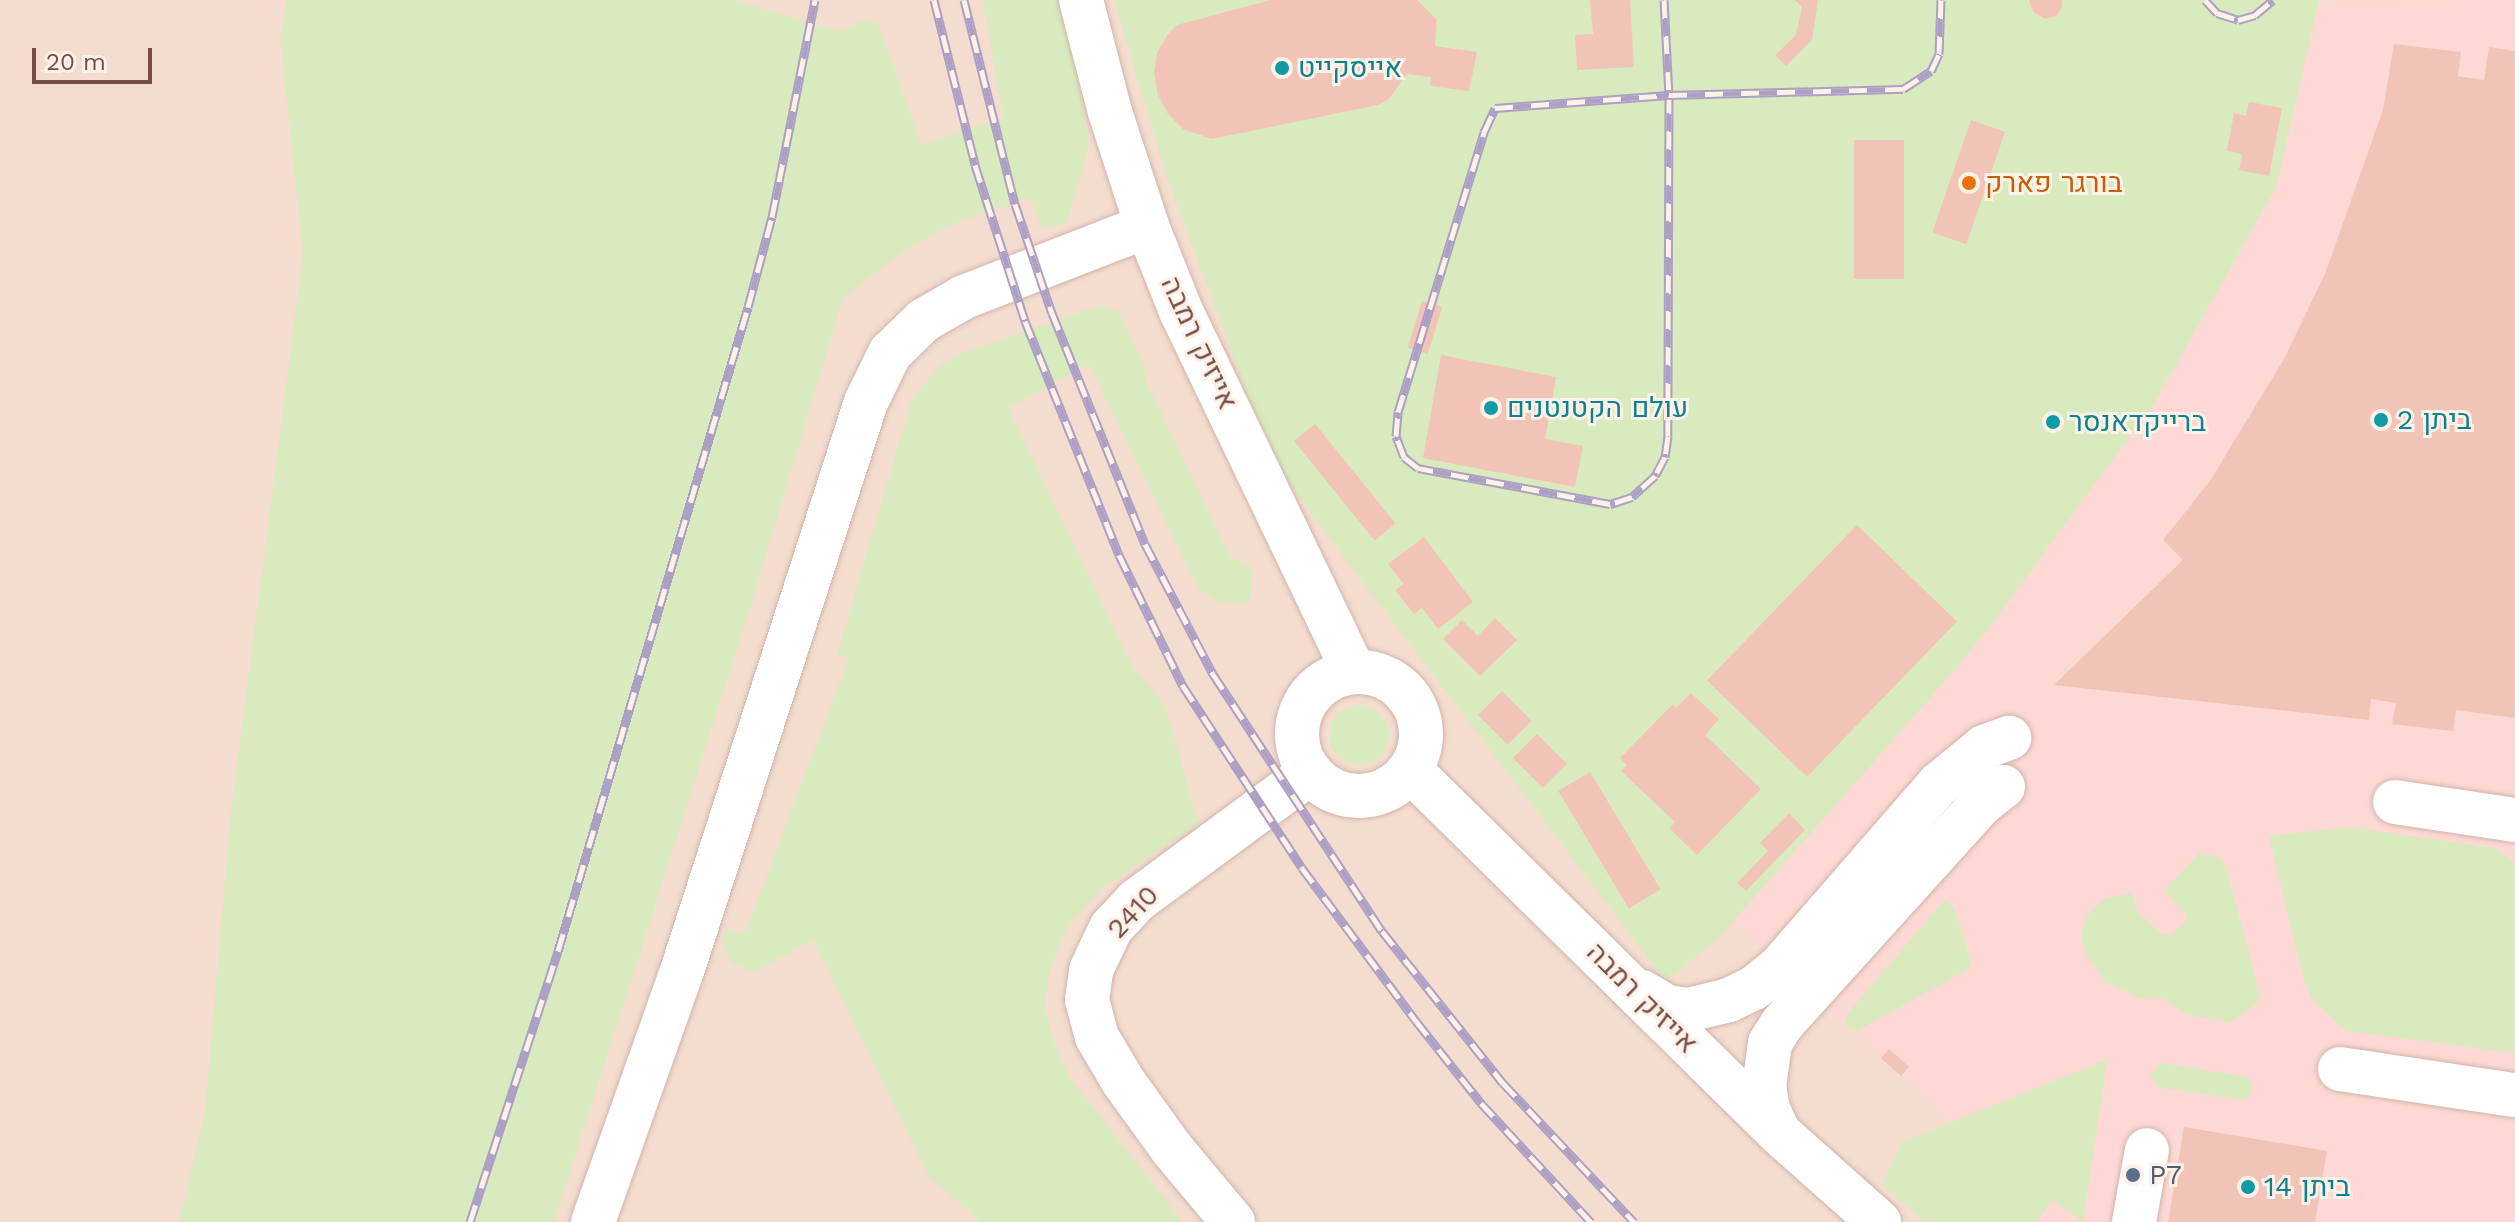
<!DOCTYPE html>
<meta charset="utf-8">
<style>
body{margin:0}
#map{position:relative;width:2515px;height:1222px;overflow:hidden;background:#fcece1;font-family:"Work Sans",Heebo,sans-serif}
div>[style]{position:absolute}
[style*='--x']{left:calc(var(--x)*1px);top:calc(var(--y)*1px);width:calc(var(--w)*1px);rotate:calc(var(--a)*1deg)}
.residential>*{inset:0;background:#f4dccf;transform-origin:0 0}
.commercial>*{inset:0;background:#fdd8d4}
.green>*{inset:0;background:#d9eabf}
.round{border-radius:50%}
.building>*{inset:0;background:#f2c4b8;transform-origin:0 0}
.roads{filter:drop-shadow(0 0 2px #d0b4aa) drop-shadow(0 0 2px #d0b4aa)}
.minor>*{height:44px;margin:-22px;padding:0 22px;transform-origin:22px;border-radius:22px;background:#fff}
.minor>.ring{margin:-22px;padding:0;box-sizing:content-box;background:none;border:44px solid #fff;border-radius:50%}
.rail>*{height:9px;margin-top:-4.5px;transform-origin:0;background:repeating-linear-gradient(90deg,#fff1e7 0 18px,#ada0c5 0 36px);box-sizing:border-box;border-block:2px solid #ada0c5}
.dots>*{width:22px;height:22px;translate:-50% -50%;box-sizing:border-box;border:4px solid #fff1e7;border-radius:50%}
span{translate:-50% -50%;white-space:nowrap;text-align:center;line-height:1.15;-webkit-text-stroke:6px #fff1e7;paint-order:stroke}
.culture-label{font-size:28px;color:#0d838f}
.left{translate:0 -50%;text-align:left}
.food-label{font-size:28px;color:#c56008}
.street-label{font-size:28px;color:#744e47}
.service-label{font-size:28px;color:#4e5e75}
.scale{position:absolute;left:32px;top:48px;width:120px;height:36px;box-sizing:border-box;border:4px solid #744e47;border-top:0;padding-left:10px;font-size:24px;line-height:28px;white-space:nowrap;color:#744e47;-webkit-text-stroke:6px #fff1e7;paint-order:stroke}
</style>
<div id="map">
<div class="residential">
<div style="left:0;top:0;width:2515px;height:1222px"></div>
</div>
<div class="commercial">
<div style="clip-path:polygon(2515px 0,2515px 1222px,1934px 1222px,1981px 1149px,1734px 920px,1995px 620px,2240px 248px,2276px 187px,2319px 1px)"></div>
</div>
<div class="green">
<div style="clip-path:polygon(287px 0,733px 0,839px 31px,866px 20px,879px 24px,921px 145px,1003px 117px,983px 0,1056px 0,1073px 49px,1089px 146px,1067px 222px,1042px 229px,1031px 198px,957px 222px,900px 253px,843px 298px,750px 608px,554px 1222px,179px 1222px,205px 1112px,231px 812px,303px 255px,280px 36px)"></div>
<div style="clip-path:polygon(1114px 0,2324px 0,2319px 1px,2276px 187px,2155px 402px,1995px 620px,1952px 673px,1721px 935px,1666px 982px,1272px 462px,1166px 174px)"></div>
<div style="clip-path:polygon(1098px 306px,1115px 309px,1121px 316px,1144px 364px,1146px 381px,1230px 556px,1253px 569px,1250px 602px,1221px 603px,1199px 590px,1089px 364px,1008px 408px,1133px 667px,1166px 707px,1198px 823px,1102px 889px,1071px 922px,1051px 965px,1045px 1004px,1053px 1041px,1070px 1078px,1183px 1222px,980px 1222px,928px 1175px,813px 940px,754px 972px,734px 964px,723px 948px,723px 939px,726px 929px,745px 933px,849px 658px,837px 655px,912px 398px,940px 366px,957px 355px)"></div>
<div class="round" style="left:1329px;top:705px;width:60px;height:60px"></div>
<div style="clip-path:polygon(2349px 827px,2495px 848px,2515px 863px,2515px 1053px,2346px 1031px,2312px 999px,2304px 981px,2269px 836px)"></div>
<div style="clip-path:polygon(2199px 853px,2221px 858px,2226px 867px,2260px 995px,2254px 1006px,2230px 1022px,2188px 1015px,2162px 998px,2140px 998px,2105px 982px,2085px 952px,2081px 934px,2085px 920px,2094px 908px,2106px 899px,2130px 893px,2135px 899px,2137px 912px,2163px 935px,2172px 935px,2186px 921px,2185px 914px,2164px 891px)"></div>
<div style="clip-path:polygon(1945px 899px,1954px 908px,1971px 960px,1970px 968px,1857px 1031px,1849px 1028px,1845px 1021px,1848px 1013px)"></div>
<div style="clip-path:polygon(2101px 1062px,2107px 1062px,2083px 1222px,2053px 1200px,2036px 1222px,1925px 1222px,1882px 1184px,1902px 1142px)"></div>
<div style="clip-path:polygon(2161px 1063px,2248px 1077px,2253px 1087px,2251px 1095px,2243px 1100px,2158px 1087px,2150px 1074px)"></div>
</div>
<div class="building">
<div style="clip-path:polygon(1271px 0,1417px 0,1437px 20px,1435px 46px,1477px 52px,1469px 91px,1430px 86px,1431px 77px,1407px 74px,1389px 99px,1378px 105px,1212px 139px,1183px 129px,1168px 114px,1158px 95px,1154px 74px,1157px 53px,1168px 34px,1177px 25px)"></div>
<div style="clip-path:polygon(1590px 0,1630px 0,1634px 67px,1577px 70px,1575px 35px,1593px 34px)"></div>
<div style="clip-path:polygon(1795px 0,1818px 0,1812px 40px,1786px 66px,1775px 55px,1796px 35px,1802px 7px)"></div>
<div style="clip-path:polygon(2029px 0,2062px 0,2062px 8px,2056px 16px,2046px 19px,2033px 12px)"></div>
<div style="clip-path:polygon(2394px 44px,2461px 52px,2458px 76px,2484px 80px,2489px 47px,2515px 51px,2515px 718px,2456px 710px,2453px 731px,2392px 724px,2396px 703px,2371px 699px,2369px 720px,2054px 685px,2183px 560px,2163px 540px,2210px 481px,2284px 359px,2325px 274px,2383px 110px)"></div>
<div style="clip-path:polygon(2249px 102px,2282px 108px,2269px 176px,2239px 170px,2242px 154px,2227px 151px,2234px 113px,2246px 116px)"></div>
<div style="left:1971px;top:120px;width:36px;height:119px;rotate:19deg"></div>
<div style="left:1854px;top:140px;width:50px;height:139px"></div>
<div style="left:1422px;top:301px;width:21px;height:49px;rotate:17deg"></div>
<div style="clip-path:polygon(1441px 355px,1556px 377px,1545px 439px,1583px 446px,1575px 487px,1423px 458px)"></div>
<div style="left:1315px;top:424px;width:128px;height:27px;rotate:51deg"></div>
<div style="left:1857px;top:525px;width:139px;height:216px;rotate:44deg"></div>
<div style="clip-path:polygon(1424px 537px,1473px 602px,1438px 629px,1422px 608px,1414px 614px,1395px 590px,1404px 584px,1388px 564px)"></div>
<div style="clip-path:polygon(1495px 618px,1517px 640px,1480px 676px,1443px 639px,1462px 620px,1478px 636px)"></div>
<div style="left:1502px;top:691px;width:42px;height:34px;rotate:45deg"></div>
<div style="clip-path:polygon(1691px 693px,1719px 719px,1705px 735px,1761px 789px,1697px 855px,1669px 828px,1675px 822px,1621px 771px,1627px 765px,1620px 758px,1673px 704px,1676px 708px)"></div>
<div style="left:1537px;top:734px;width:42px;height:34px;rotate:45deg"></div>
<div style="left:1590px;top:772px;width:137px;height:37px;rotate:59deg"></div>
<div style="clip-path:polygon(1789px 813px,1805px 830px,1746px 891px,1737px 883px,1768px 851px,1760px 843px)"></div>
<div style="left:1889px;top:1049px;width:27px;height:12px;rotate:42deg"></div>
<div style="clip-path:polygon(2184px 1127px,2327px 1151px,2315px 1222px,2168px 1222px)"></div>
</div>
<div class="roads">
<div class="minor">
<div style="--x:1081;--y:0;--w:116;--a:75.5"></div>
<div style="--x:1110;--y:112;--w:120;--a:72"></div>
<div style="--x:1147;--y:226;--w:92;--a:68.2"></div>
<div style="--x:1181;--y:311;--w:400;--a:64.4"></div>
<div class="ring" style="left:1297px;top:672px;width:80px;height:80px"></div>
<div style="--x:1410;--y:770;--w:518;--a:44.53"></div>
<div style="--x:1779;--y:1133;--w:134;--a:41.7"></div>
<div style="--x:2395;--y:802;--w:121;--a:8.5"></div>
<div style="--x:1642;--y:992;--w:29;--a:31"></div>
<div style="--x:1667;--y:1007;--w:21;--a:8"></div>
<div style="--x:1688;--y:1010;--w:42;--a:-13.7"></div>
<div style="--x:1729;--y:1000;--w:28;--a:-26"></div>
<div style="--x:1754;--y:988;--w:32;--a:-39"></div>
<div style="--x:1779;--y:968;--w:244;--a:-49"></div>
<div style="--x:1939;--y:784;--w:58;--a:-39.4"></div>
<div style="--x:1984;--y:747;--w:27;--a:-20"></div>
<div style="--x:2340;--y:1069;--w:177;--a:8.5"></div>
<div style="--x:1779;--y:1133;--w:26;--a:-115"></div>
<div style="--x:1768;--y:1109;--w:22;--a:-100"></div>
<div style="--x:1764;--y:1087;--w:44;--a:-82.2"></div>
<div style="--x:1770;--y:1043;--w:22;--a:-58"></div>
<div style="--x:1782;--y:1024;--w:297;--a:-47.9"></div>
<div style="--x:1981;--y:804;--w:28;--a:-38"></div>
<div style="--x:593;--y:1222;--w:266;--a:-70.5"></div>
<div style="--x:682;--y:971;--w:598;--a:-72.08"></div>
<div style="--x:866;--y:402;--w:55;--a:-63.9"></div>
<div style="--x:890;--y:353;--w:47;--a:-44.1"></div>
<div style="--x:924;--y:320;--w:46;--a:-29.9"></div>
<div style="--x:964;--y:297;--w:196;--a:-21.2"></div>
<div style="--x:1233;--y:1222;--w:95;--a:-129.9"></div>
<div style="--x:1172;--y:1149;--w:84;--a:-125.8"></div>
<div style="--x:1123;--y:1081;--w:51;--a:-120.6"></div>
<div style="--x:1097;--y:1037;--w:38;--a:-105"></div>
<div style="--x:1087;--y:1000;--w:30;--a:-82"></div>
<div style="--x:1091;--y:970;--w:47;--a:-64.5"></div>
<div style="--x:1111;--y:928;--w:37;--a:-47"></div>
<div style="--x:1136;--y:901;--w:217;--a:-36.4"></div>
<div style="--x:2134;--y:1222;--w:73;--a:-79.8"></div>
</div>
</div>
<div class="rail">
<div style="--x:934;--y:0;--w:170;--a:76"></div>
<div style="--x:975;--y:165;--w:164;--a:72.2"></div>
<div style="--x:1025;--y:321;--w:252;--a:68.1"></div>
<div style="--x:1119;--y:555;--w:146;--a:64"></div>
<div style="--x:1183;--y:686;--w:217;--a:56.8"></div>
<div style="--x:1302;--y:868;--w:191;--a:53.3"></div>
<div style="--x:1416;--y:1021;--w:105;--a:51.6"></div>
<div style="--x:1481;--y:1103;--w:162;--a:47.3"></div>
<div style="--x:964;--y:0;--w:210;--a:76"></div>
<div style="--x:1015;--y:204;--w:115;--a:71.3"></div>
<div style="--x:1052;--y:313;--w:249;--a:68.1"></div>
<div style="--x:1145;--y:544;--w:147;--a:62.4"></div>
<div style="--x:1213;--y:674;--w:308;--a:56.7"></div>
<div style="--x:1382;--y:931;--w:194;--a:51.5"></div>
<div style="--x:1503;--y:1083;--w:191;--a:46.7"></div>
<div style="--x:1664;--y:0;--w:95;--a:87"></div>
<div style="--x:1669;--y:95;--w:341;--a:90.2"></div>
<div style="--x:1668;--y:436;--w:21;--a:98"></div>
<div style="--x:1665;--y:457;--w:21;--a:118"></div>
<div style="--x:1655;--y:476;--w:31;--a:138"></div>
<div style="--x:1632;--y:497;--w:23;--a:162"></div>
<div style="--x:1610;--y:504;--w:195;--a:-169.4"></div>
<div style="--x:1418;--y:468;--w:18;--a:-142"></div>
<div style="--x:1404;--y:457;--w:22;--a:-111"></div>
<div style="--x:1396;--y:436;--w:24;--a:-85"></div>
<div style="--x:1398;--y:412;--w:293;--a:-72.9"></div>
<div style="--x:1484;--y:132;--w:26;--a:-65"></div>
<div style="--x:1495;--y:108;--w:174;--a:-4.3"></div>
<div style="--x:1669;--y:95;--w:234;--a:-1.5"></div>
<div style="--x:1903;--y:89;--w:33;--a:-33"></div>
<div style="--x:1931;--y:71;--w:19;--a:-65"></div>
<div style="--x:1939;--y:54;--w:54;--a:-87.9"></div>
<div style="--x:2205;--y:0;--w:18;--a:47"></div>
<div style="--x:2217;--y:13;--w:22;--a:18"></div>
<div style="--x:2238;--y:20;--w:18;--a:-16"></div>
<div style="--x:2255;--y:15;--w:23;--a:-40"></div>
<div style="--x:470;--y:1222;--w:285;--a:-72"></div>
<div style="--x:558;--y:951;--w:671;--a:-73.56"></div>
<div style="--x:748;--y:307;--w:93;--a:-75.1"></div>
<div style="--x:772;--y:217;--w:221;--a:-78.8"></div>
</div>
<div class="dots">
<div style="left:1282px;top:68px;background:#0f9aa8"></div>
<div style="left:1969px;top:183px;background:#e8710a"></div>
<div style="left:1491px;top:408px;background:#0f9aa8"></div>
<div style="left:2381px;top:420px;background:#0f9aa8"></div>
<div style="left:2053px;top:422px;background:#0f9aa8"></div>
<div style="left:2133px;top:1175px;background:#5c6f8a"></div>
<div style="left:2248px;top:1187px;background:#0f9aa8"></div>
</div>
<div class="culture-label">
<span class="left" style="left:1298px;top:68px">אייסקייט</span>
<span class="left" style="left:1507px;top:408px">עולם הקטנטנים</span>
<span class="left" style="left:2397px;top:420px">ביתן 2</span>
<span class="left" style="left:2069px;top:422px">ברייקדאנסר</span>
<span class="left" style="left:2264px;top:1187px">ביתן 14</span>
</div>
<div class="food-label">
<span class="left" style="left:1985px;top:183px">בורגר פארק</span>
</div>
<div class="street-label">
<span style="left:1199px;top:343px;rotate:65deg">אייזיק רמבה</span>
<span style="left:1133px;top:912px;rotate:-47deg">2410</span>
<span style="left:1642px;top:998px;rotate:45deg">אייזיק רמבה</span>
</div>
<div class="service-label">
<span class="left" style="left:2149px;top:1175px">P7</span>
</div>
<div class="scale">20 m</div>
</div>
